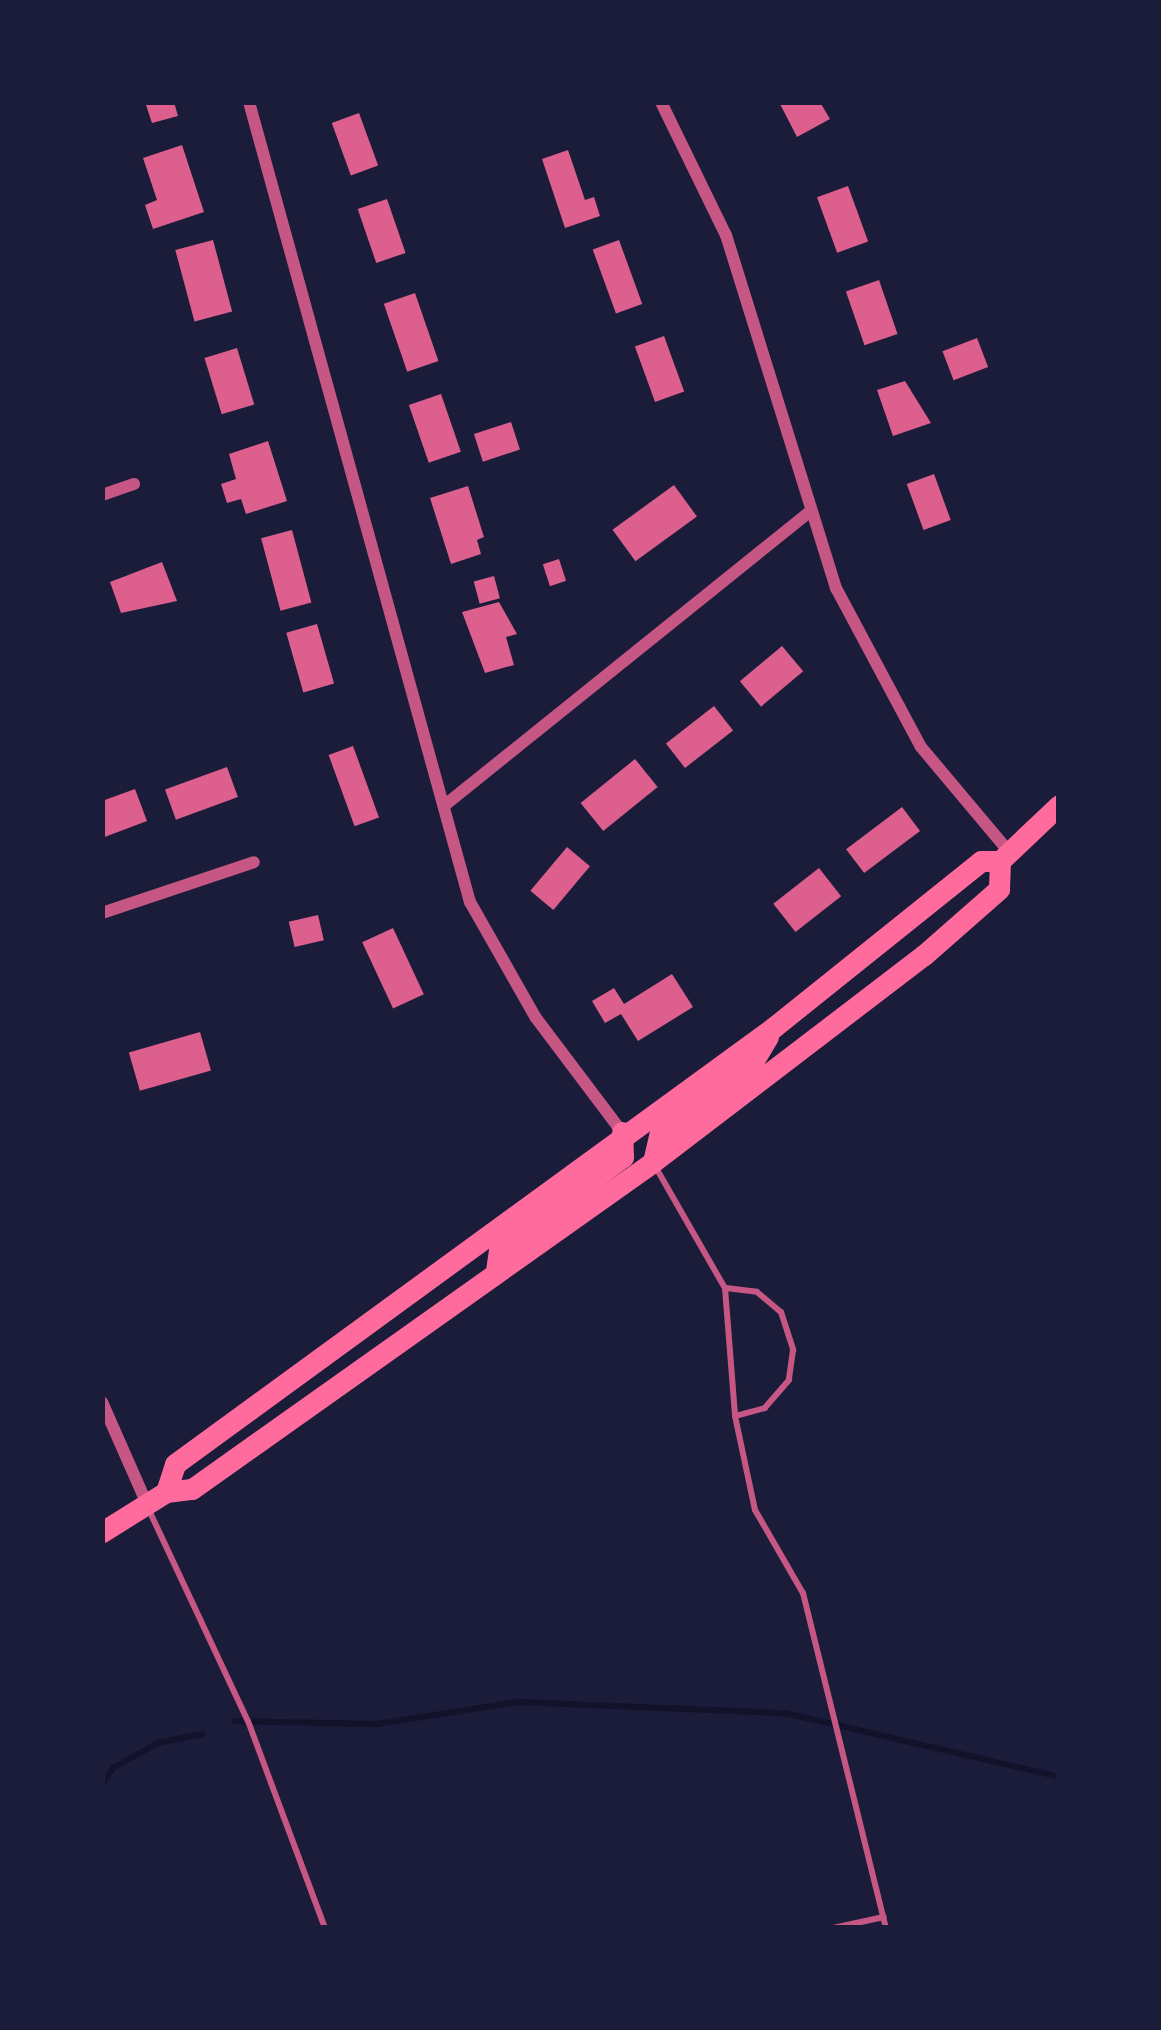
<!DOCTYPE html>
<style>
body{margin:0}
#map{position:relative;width:1161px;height:2030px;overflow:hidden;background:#1b1b3a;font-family:Figtree,sans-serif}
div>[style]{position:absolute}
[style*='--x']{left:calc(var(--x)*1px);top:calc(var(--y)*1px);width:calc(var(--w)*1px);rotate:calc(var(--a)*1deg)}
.stream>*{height:6px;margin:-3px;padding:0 3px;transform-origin:3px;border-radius:3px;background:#12122b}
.building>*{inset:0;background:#dd5f8e;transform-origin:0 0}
.service>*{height:6px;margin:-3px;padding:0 3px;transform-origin:3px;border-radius:3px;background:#c65784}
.minor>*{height:12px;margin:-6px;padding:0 6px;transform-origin:6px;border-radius:6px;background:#c65784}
.trunk>*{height:21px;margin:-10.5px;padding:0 10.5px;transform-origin:10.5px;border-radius:10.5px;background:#ff6b9d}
span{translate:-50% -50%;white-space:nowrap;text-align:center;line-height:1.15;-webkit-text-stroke:12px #1b1b3a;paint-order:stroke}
.frame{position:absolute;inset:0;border:105px solid #1b1b3a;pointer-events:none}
</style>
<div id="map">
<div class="stream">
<div style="--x:235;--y:1721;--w:142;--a:1.2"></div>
<div style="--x:377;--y:1724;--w:143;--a:-8.9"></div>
<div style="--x:518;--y:1702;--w:267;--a:2.4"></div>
<div style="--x:785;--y:1713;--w:281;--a:13.1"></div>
<div style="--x:102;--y:1785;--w:20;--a:-57"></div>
<div style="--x:113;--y:1768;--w:51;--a:-29.1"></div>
<div style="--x:158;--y:1743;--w:45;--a:-11.6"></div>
</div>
<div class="building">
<div style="clip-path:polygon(145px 102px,174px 102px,178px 116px,152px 123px)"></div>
<div style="clip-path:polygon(779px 102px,820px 102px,830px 119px,797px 137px)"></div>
<div style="left:359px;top:113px;width:56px;height:29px;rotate:70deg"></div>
<div style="clip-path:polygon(182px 145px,204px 212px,153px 229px,145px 205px,157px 200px,143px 158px)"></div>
<div style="clip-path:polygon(568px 150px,585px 200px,594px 197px,600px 216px,565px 228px,542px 159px)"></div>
<div style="left:848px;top:186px;width:59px;height:33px;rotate:70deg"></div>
<div style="left:387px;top:199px;width:57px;height:31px;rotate:71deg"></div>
<div style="left:213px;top:240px;width:74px;height:39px;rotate:75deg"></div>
<div style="left:619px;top:240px;width:68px;height:28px;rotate:70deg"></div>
<div style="left:879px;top:280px;width:57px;height:35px;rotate:71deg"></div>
<div style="left:415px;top:293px;width:72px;height:33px;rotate:71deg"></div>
<div style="left:664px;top:336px;width:59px;height:31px;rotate:70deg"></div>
<div style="left:977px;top:338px;width:31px;height:37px;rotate:69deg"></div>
<div style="left:237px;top:348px;width:59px;height:34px;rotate:73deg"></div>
<div style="clip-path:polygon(905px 381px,931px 423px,893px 436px,877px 390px)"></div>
<div style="left:441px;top:394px;width:61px;height:34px;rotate:71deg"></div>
<div style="left:511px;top:422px;width:29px;height:39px;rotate:72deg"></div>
<div style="clip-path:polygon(268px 441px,287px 501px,246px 514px,241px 499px,227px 503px,221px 484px,236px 479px,229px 454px)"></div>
<div style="left:934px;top:474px;width:49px;height:29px;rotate:70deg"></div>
<div style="left:674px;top:485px;width:39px;height:76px;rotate:54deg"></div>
<div style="clip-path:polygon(468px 486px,484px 537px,477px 540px,481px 554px,451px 564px,430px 498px)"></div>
<div style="left:292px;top:530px;width:75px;height:32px;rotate:75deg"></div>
<div style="left:559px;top:559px;width:23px;height:17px;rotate:72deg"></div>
<div style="clip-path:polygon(162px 562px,177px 601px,121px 613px,110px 582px)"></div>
<div style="left:494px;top:576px;width:23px;height:21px;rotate:75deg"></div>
<div style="clip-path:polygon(499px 602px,517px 634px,506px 637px,514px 665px,485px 673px,462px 612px)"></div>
<div style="left:317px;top:624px;width:62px;height:32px;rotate:74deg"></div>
<div style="left:782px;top:646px;width:33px;height:55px;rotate:50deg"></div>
<div style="left:714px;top:706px;width:31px;height:61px;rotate:52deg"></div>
<div style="left:353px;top:746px;width:76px;height:26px;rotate:70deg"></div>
<div style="left:635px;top:759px;width:36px;height:70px;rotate:51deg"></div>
<div style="left:227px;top:767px;width:32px;height:66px;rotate:70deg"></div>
<div style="clip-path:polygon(135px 789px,147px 821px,102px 838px,102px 801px)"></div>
<div style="left:902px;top:807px;width:30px;height:70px;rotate:53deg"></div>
<div style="left:567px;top:847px;width:30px;height:57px;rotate:40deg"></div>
<div style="left:819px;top:868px;width:36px;height:58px;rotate:52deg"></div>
<div style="left:318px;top:915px;width:26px;height:30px;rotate:77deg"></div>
<div style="left:393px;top:928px;width:73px;height:34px;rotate:65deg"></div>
<div style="clip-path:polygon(672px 974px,693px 1007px,638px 1041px,621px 1014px,605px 1023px,592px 1001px,614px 988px,624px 1004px)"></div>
<div style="left:200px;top:1032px;width:40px;height:74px;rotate:74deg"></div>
</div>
<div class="service">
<div style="--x:655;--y:1166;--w:141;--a:60.2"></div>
<div style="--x:725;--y:1288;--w:128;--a:85.5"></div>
<div style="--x:735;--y:1416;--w:96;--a:78"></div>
<div style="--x:755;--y:1510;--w:96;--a:60"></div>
<div style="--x:803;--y:1593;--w:345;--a:76.1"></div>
<div style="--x:726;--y:1288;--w:31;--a:7"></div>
<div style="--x:757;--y:1292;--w:31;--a:40"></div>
<div style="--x:781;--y:1312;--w:40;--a:72"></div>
<div style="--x:793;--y:1350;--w:30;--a:98"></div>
<div style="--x:789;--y:1380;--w:37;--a:131"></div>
<div style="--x:765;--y:1408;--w:31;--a:165"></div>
<div style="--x:148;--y:1508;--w:235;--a:64.9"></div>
<div style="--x:248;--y:1721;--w:221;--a:69.6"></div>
<div style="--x:833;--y:1928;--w:52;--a:-12.2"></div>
</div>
<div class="minor">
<div style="--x:249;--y:102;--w:830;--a:74.56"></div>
<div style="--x:470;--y:902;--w:133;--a:60.4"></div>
<div style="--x:536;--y:1018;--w:143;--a:53"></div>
<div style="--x:661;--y:102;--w:148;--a:64"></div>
<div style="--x:726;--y:235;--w:370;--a:72.7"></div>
<div style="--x:836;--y:588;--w:180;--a:61.9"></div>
<div style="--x:921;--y:747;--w:137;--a:50"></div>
<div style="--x:102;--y:495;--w:34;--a:-19"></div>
<div style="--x:445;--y:805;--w:467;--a:-38.8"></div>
<div style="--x:102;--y:913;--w:160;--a:-18.5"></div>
<div style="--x:102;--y:1402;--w:111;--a:66.2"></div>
</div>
<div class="trunk">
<div style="--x:653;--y:1162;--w:32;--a:-77"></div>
<div style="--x:660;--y:1131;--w:118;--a:-37.1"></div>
<div style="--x:754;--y:1060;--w:27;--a:-59"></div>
<div style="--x:496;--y:1271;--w:21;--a:-82"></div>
<div style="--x:499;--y:1250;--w:155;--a:-36.9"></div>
<div style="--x:623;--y:1157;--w:25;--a:-92"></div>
<div style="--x:166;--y:1492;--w:29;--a:-72"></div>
<div style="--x:175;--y:1464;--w:741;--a:-36.11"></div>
<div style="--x:774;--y:1027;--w:265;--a:-38.7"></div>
<div style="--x:981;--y:861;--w:19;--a:0"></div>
<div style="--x:1000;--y:861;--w:81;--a:-43.5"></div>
<div style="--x:102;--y:1532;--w:75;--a:-32"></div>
<div style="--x:166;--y:1492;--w:26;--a:-7"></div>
<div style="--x:192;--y:1489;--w:565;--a:-35.35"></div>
<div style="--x:653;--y:1162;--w:341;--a:-37.4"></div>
<div style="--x:924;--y:955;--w:100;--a:-41.3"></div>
<div style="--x:999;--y:889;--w:28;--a:-88"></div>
</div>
<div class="frame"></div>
</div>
